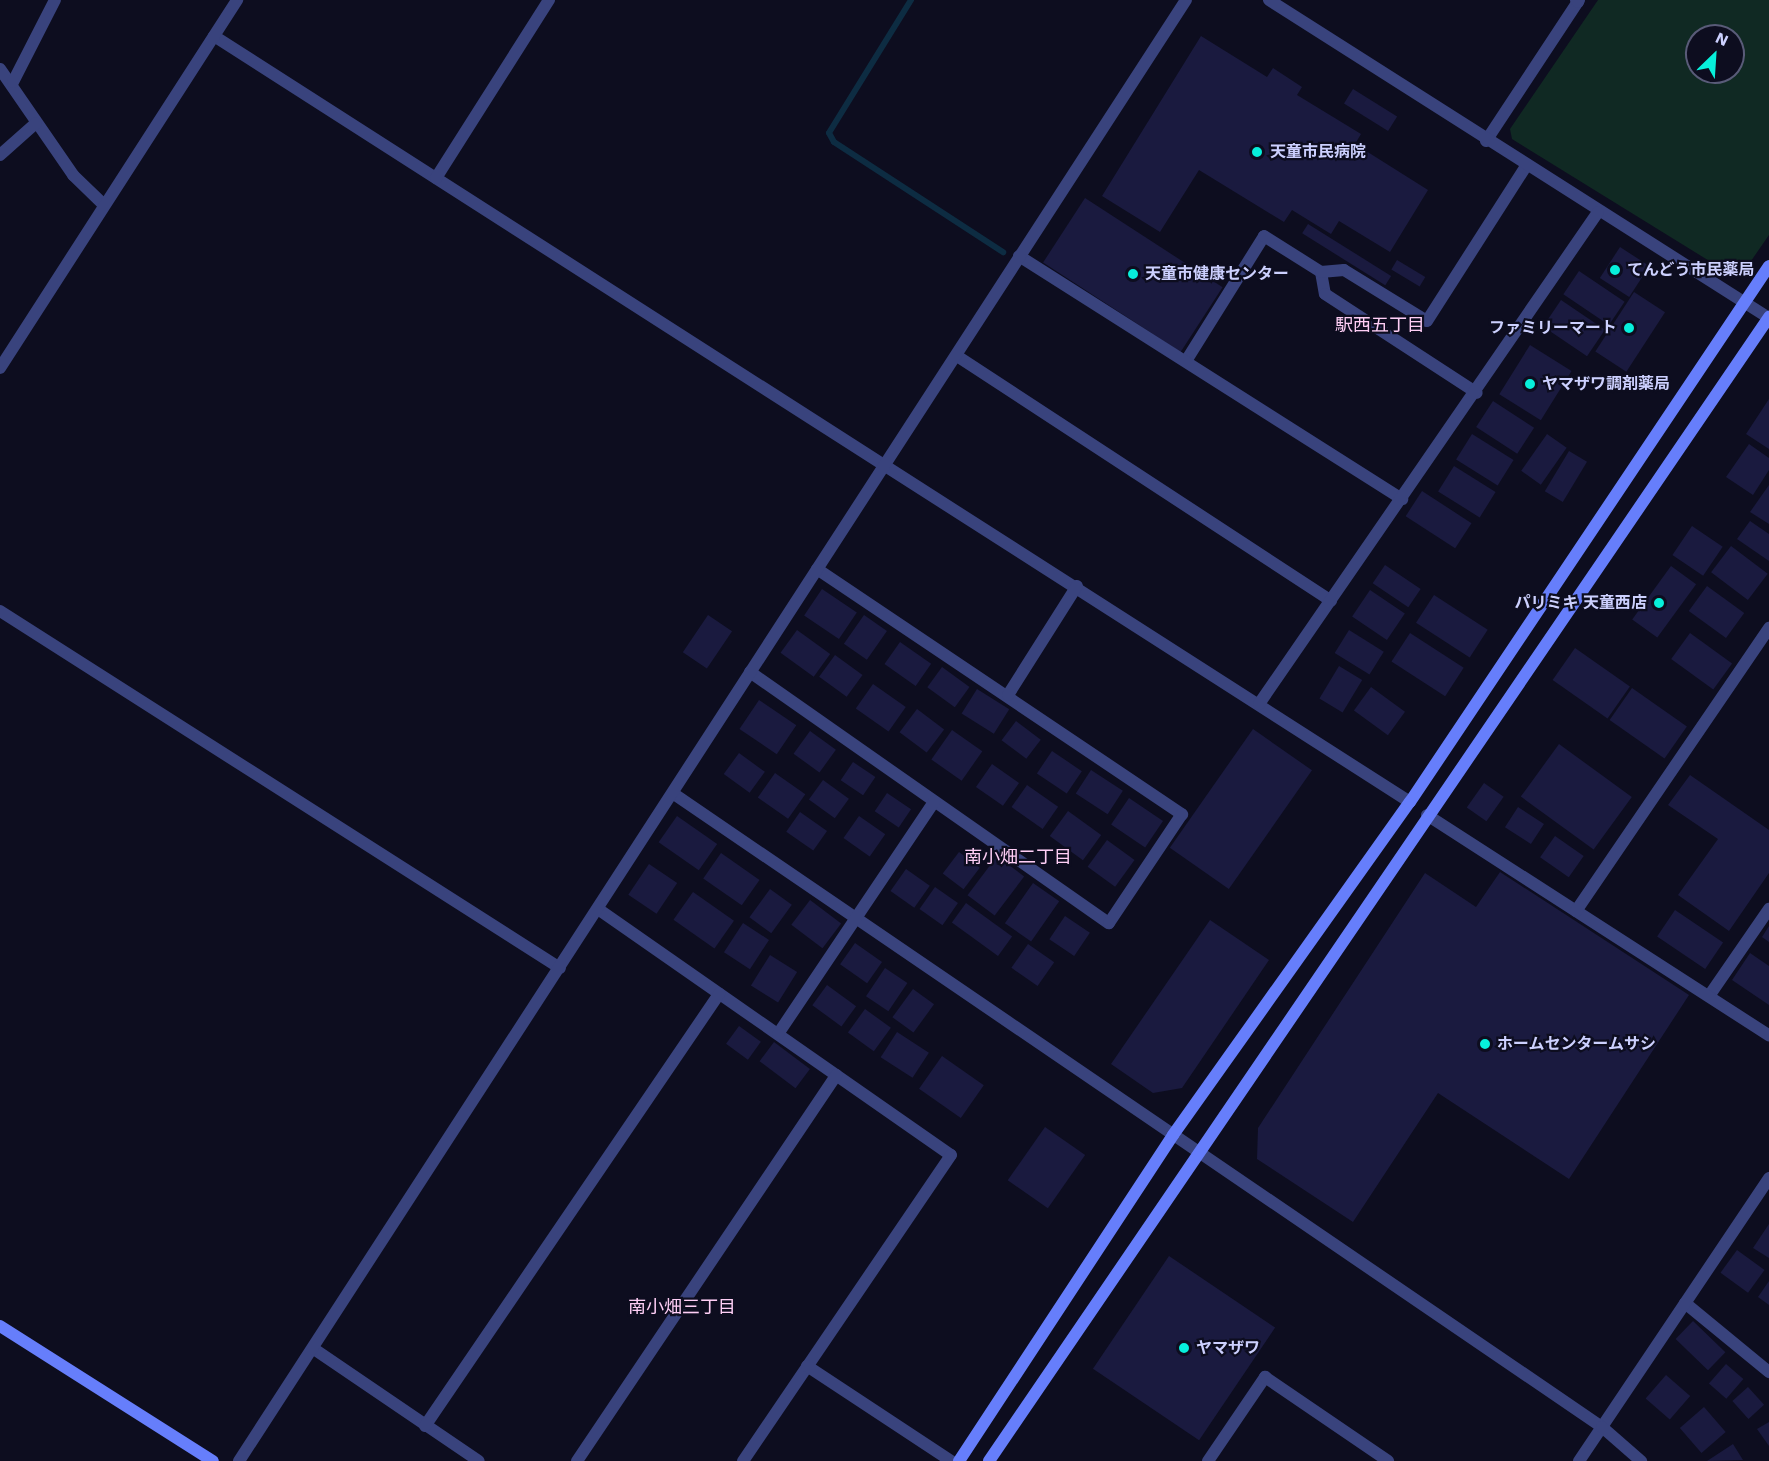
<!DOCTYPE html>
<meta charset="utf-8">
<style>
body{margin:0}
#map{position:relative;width:1769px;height:1461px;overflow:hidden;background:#0d0d1f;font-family:"Work Sans","Noto Sans JP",sans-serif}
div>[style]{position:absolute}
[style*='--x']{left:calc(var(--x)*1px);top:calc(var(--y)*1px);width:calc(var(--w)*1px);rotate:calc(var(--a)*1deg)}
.green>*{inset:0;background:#102923}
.stream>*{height:6px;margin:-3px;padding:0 3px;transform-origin:3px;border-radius:3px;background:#0d2c42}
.building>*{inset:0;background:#1a1a3f;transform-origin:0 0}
.lane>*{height:12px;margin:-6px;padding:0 6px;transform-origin:6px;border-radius:6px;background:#39437d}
.street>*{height:12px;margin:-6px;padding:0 6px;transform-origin:6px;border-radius:6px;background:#39437d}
.secondary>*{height:12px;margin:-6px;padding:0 6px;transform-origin:6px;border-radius:6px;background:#667efb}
.dots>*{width:16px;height:16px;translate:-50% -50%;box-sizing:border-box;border:3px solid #0d0d1f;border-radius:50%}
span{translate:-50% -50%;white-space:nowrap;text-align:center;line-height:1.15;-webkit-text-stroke:4.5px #0d0d1f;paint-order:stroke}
.poi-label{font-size:16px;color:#ccd0fe;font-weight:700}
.left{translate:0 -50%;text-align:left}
.right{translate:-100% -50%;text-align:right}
.neighbourhood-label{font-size:18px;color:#fecef5}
.north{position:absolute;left:1685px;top:24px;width:60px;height:60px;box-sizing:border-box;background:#0d0d1f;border:2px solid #595b78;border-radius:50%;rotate:25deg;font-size:16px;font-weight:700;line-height:24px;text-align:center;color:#ccd0fe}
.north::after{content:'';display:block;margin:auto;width:21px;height:27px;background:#07efdb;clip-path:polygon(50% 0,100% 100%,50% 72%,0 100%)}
</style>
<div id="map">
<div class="green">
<div style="clip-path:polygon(evenodd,1598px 0,1769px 0,1769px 235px,1742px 274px,1732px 275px,1512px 139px,1510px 129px,1598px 0,1697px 36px,1733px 36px,1733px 72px,1697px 72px,1697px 36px)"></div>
</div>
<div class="stream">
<div style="--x:911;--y:0;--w:156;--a:121.7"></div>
<div style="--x:829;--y:133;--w:10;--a:61"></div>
<div style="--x:834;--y:142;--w:202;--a:33.1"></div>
</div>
<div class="building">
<div style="clip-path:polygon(1201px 36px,1267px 77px,1273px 68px,1302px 87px,1297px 95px,1361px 134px,1355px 144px,1428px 190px,1390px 252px,1339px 221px,1331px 234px,1292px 210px,1284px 222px,1199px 170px,1160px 232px,1102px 196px)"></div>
<div style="left:1353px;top:89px;width:52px;height:17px;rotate:32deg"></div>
<div style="left:1085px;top:198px;width:164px;height:77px;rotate:33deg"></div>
<div style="left:1308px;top:224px;width:98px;height:11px;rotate:32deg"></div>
<div style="left:1620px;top:247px;width:35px;height:37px;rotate:33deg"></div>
<div style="left:1397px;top:260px;width:33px;height:11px;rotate:31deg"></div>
<div style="left:1579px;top:271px;width:55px;height:28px;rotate:34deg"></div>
<div style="left:1634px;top:292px;width:37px;height:71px;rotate:33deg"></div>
<div style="left:1561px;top:300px;width:53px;height:32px;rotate:34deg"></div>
<div style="left:1530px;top:345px;width:49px;height:58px;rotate:32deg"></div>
<div style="clip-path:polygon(1769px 399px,1769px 449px,1746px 434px)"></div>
<div style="left:1493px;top:401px;width:49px;height:31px;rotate:33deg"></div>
<div style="left:1472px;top:434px;width:49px;height:30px;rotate:32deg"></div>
<div style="left:1547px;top:434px;width:24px;height:45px;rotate:35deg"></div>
<div style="clip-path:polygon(1749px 444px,1769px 458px,1769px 470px,1753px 495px,1726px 477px)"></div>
<div style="left:1569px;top:451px;width:21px;height:47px;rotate:31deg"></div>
<div style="left:1454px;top:466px;width:49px;height:30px;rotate:32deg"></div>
<div style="clip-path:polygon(1769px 485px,1769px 524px,1750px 512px)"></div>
<div style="left:1422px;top:491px;width:59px;height:30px;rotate:33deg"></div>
<div style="clip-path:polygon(1750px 521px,1769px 534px,1769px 561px,1737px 539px)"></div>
<div style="left:1692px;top:526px;width:37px;height:35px;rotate:34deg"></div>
<div style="left:1731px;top:546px;width:46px;height:33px;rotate:37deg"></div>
<div style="left:1385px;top:565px;width:43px;height:22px;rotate:34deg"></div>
<div style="left:1671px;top:566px;width:31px;height:66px;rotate:36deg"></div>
<div style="left:1707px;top:586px;width:46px;height:31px;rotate:36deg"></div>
<div style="left:822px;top:589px;width:42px;height:32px;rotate:34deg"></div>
<div style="left:1370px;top:590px;width:42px;height:32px;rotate:34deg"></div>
<div style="left:1434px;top:595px;width:64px;height:33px;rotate:33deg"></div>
<div style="left:708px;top:615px;width:29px;height:45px;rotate:34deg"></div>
<div style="left:864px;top:615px;width:28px;height:35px;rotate:35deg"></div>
<div style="left:797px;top:630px;width:41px;height:28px;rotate:36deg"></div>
<div style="left:1349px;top:630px;width:41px;height:27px;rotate:32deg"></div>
<div style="left:1410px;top:633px;width:64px;height:34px;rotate:33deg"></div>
<div style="left:1690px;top:633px;width:52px;height:32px;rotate:36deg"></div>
<div style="left:900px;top:642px;width:38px;height:27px;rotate:35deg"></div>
<div style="left:1575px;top:648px;width:67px;height:39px;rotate:35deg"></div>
<div style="left:835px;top:655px;width:34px;height:27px;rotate:36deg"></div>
<div style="left:1339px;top:666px;width:27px;height:38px;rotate:31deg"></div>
<div style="left:942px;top:667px;width:34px;height:25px;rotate:36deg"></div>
<div style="left:873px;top:684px;width:40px;height:30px;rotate:35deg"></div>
<div style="left:1371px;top:687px;width:42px;height:29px;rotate:36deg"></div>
<div style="left:1632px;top:688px;width:67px;height:39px;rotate:35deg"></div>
<div style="left:977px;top:689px;width:38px;height:29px;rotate:32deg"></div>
<div style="left:759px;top:700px;width:45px;height:35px;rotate:34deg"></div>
<div style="left:917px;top:709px;width:34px;height:29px;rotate:37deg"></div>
<div style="left:1016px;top:721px;width:31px;height:24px;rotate:37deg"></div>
<div style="left:1253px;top:729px;width:72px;height:145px;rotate:35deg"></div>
<div style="left:952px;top:730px;width:37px;height:36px;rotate:35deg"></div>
<div style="left:810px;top:731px;width:32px;height:28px;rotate:36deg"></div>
<div style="left:1559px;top:744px;width:90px;height:65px;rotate:36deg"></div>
<div style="left:1052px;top:751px;width:36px;height:27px;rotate:34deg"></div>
<div style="left:739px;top:753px;width:32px;height:26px;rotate:36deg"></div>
<div style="left:853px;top:762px;width:27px;height:22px;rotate:34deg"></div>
<div style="left:992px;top:764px;width:33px;height:28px;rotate:35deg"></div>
<div style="left:1091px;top:770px;width:38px;height:28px;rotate:33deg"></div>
<div style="left:775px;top:773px;width:37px;height:30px;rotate:35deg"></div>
<div style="clip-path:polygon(1690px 775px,1769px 830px,1769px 873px,1729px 931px,1678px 895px,1718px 839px,1668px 805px)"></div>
<div style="left:823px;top:780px;width:32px;height:24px;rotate:36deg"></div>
<div style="left:1484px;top:783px;width:24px;height:30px;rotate:35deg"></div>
<div style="left:1027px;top:785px;width:38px;height:27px;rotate:35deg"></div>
<div style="left:887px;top:793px;width:29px;height:22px;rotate:34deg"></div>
<div style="left:1129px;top:798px;width:41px;height:32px;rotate:34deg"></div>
<div style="left:1518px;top:807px;width:31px;height:24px;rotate:33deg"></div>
<div style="left:1068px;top:811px;width:41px;height:31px;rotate:36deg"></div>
<div style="left:800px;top:812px;width:33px;height:24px;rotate:35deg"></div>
<div style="left:677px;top:816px;width:49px;height:32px;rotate:35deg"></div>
<div style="left:859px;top:816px;width:32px;height:27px;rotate:35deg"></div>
<div style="left:1555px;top:836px;width:35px;height:26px;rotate:35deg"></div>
<div style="left:1107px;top:840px;width:34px;height:33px;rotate:36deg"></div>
<div style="left:959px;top:852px;width:26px;height:27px;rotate:37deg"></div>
<div style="left:721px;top:853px;width:47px;height:31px;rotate:35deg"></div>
<div style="left:997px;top:856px;width:34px;height:49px;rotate:37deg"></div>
<div style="left:649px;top:864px;width:34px;height:37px;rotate:34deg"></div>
<div style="left:906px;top:869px;width:29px;height:27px;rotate:35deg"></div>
<div style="clip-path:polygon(1500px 872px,1689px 995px,1569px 1179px,1438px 1093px,1353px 1222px,1257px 1159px,1258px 1128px,1425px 873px,1476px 907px)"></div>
<div style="left:1033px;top:883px;width:32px;height:49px;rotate:35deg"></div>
<div style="left:935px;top:887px;width:28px;height:27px;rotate:35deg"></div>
<div style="left:770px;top:889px;width:27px;height:35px;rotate:36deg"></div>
<div style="left:693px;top:892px;width:50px;height:34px;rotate:35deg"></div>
<div style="left:810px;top:900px;width:39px;height:31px;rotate:37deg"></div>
<div style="left:966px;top:903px;width:57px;height:24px;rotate:36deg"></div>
<div style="left:1675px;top:910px;width:58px;height:32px;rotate:34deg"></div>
<div style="left:1065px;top:916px;width:30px;height:28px;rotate:34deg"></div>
<div style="clip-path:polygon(1210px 920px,1269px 960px,1182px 1088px,1153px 1093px,1111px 1064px)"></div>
<div style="left:743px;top:923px;width:31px;height:35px;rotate:33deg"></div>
<div style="clip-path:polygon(1769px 926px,1769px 942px,1762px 937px)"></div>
<div style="left:855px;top:943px;width:33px;height:26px;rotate:35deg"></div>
<div style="left:1028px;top:944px;width:32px;height:29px;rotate:35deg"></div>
<div style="clip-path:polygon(1750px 953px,1769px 966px,1769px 1005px,1732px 980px)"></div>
<div style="left:770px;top:955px;width:32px;height:36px;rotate:32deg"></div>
<div style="left:885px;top:968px;width:27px;height:34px;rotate:34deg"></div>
<div style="left:827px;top:985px;width:36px;height:25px;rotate:36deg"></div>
<div style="left:913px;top:989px;width:26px;height:35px;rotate:36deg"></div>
<div style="left:865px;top:1009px;width:32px;height:29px;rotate:36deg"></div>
<div style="left:739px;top:1026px;width:27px;height:22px;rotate:36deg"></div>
<div style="left:897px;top:1032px;width:38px;height:30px;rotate:33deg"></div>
<div style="left:774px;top:1042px;width:45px;height:24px;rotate:37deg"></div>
<div style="left:942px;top:1056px;width:51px;height:40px;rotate:35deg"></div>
<div style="left:1045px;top:1127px;width:49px;height:65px;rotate:35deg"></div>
<div style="clip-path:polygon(1769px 1224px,1769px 1258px,1753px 1248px)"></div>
<div style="left:1737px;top:1250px;width:34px;height:28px;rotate:36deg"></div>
<div style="left:1169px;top:1256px;width:128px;height:136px;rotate:34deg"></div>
<div style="clip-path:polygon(1769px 1281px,1769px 1305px,1758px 1297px)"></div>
<div style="left:1693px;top:1321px;width:45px;height:25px;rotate:44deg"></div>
<div style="left:1726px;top:1364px;width:23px;height:26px;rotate:41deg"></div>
<div style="left:1666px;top:1375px;width:32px;height:31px;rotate:41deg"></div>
<div style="left:1748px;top:1387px;width:24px;height:21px;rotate:48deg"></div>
<div style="left:1704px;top:1407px;width:33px;height:32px;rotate:49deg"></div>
<div style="clip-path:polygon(1769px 1422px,1769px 1446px,1757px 1429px)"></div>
<div style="clip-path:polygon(1733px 1444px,1743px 1460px,1707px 1461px)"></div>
</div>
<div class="lane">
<div style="--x:214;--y:36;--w:1420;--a:32.64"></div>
<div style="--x:0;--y:69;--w:129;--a:55.4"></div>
<div style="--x:73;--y:175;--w:43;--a:44.1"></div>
<div style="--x:13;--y:82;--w:92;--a:-62.9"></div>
<div style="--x:1486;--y:141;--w:169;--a:-56.6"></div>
<div style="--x:0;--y:155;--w:48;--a:-41.6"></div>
<div style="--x:436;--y:178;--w:211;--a:-57.6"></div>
<div style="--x:1321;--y:272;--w:22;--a:80"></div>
<div style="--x:1325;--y:294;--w:181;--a:33.1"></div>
<div style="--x:957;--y:356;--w:447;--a:33.2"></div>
<div style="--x:1186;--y:361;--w:147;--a:-58"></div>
<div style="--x:1264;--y:236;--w:67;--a:32.3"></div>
<div style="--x:1321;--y:272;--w:23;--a:-5"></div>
<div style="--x:1344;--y:270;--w:97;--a:31.6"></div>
<div style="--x:1427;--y:321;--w:184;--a:-57.4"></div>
<div style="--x:0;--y:368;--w:438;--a:-57.2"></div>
<div style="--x:817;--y:569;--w:440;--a:33.9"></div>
<div style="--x:0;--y:611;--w:664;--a:32.52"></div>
<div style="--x:750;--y:672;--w:438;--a:35"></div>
<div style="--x:1008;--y:695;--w:129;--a:-57.7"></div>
<div style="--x:598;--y:909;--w:430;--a:34.9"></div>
<div style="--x:951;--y:1155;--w:370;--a:124.2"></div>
<div style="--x:1709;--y:996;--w:106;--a:-55.4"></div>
<div style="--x:1685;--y:1303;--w:109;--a:39.4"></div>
<div style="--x:314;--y:1349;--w:199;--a:34.2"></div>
<div style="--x:807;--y:1366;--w:173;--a:33.4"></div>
<div style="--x:425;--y:1426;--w:523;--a:-55.76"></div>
<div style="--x:577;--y:1461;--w:465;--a:-56.1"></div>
<div style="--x:1208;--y:1461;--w:102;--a:-55.8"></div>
<div style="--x:1265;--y:1377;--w:149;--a:34.3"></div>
<div style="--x:1579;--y:1461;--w:341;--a:-56.1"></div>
</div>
<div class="street">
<div style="--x:1269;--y:0;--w:593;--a:32.46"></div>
<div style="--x:1576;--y:0;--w:3;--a:45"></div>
<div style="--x:1019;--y:256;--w:454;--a:32.4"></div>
<div style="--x:1259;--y:704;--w:597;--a:-55.43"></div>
<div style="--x:674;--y:794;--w:1123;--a:34.3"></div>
<div style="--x:1602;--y:1427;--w:52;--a:41.1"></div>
<div style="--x:1427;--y:815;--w:407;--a:32.8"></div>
<div style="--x:1576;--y:911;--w:343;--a:-55.7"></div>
<div style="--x:1109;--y:923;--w:131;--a:-56.2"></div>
<div style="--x:778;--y:1034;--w:280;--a:-56.1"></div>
<div style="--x:239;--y:1461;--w:1741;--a:-57.05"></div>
</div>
<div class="secondary">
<div style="--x:0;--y:1326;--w:252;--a:32.4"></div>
<div style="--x:959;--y:1461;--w:390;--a:-56.7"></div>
<div style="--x:1173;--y:1135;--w:409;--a:-54.6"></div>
<div style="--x:1410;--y:802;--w:645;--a:-56.19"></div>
<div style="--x:989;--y:1461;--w:1385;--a:-55.71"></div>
</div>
<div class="dots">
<div style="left:1257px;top:152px;background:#07efdb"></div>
<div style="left:1615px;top:270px;background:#07efdb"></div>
<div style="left:1133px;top:274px;background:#07efdb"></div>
<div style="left:1629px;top:328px;background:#07efdb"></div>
<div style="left:1530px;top:384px;background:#07efdb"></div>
<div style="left:1659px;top:603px;background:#07efdb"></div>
<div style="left:1485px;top:1044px;background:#07efdb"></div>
<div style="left:1184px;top:1348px;background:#07efdb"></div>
</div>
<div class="poi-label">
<span class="left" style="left:1270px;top:152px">天童市民病院</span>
<span class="left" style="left:1627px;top:270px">てんどう市民薬局</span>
<span class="left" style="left:1145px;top:274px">天童市健康センター</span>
<span class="right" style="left:1617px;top:328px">ファミリーマート</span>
<span class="left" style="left:1542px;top:384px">ヤマザワ調剤薬局</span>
<span class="right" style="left:1647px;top:603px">パリミキ 天童西店</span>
<span class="left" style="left:1497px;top:1044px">ホームセンタームサシ</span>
<span class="left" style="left:1196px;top:1348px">ヤマザワ</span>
</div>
<div class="neighbourhood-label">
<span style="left:1380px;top:325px">駅西五丁目</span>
<span style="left:1018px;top:857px">南小畑二丁目</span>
<span style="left:682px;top:1307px">南小畑三丁目</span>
</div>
<div class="north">N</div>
</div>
